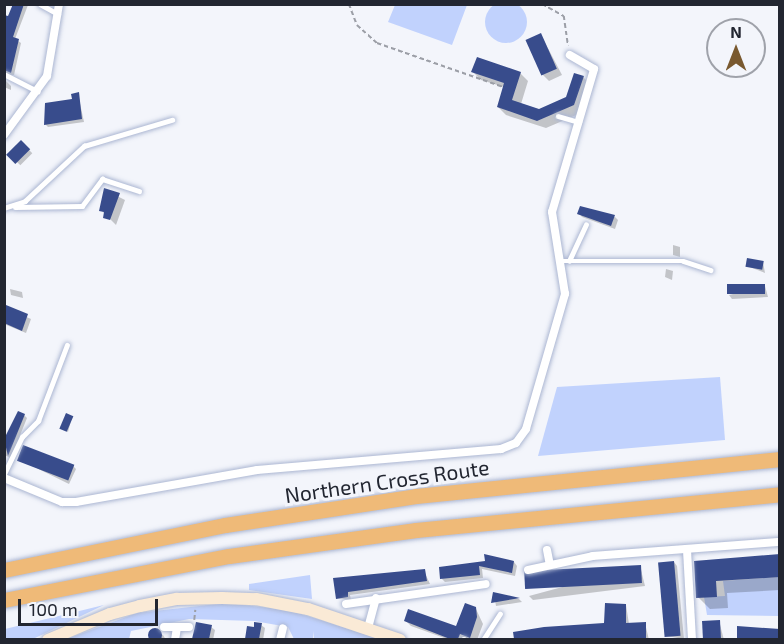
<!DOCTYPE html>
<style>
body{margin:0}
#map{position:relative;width:784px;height:644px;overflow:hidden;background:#f3f5fb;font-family:"Exo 2",sans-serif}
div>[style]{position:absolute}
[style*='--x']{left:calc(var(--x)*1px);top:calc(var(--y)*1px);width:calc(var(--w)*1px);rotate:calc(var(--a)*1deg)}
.green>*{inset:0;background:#c1d2fd}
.round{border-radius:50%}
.shadow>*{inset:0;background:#0003;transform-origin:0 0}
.building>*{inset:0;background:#384c8c;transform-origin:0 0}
.path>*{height:1.5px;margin-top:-0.75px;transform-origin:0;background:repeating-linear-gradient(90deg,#9c9fa7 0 4.5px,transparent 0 7.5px)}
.roads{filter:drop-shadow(0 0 2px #abb6d2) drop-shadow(0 0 2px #abb6d2)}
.service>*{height:4.5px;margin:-2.25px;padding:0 2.25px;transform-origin:2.25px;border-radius:2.25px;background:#fff}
.minor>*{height:8px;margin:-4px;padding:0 4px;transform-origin:4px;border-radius:4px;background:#fff}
.secondary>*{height:12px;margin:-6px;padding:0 6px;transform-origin:6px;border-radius:6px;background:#faead6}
.motorway>*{height:15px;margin:-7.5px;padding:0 7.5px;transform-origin:7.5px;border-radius:7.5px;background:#efba78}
span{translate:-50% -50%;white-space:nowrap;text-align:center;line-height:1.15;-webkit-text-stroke:6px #f3f5fb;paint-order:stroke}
.street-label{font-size:21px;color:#222631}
.frame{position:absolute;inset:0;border:6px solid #222631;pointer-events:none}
.north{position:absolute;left:706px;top:18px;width:60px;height:60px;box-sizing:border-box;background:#f3f5fb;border:2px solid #9fa2aa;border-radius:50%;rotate:0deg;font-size:16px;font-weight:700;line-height:24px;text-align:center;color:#222631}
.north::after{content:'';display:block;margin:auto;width:21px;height:27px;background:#79592f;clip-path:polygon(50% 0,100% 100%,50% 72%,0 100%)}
.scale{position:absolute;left:18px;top:599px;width:140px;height:27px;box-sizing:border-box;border:3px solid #222631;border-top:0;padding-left:8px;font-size:18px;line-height:21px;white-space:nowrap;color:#222631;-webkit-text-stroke:4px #f3f5fb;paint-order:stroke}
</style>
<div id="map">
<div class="green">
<div class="round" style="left:485px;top:1px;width:42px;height:42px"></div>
<div style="clip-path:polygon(395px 5px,395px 4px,467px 5px,452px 45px,388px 22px)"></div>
<div style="clip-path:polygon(720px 377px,725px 440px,538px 456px,557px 387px)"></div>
<div style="clip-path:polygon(310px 575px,312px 599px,249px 590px,249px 584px)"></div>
<div style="clip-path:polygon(779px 577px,779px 616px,707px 615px,704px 597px,725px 596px,723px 581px)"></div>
<div style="clip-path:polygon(226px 603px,288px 610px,381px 639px,314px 639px,313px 631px,313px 639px,294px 639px,288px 627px,254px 621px,189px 619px,131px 631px,129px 639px,64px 640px,137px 613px)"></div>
<div style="clip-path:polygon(104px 605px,33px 639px,5px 639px,5px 629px)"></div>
</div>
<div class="shadow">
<div style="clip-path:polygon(14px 4px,28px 5px,15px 39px,21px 43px,14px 75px,4px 75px,4px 47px)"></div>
<div style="clip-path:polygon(541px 35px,562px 75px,549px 81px,543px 75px)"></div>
<div style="clip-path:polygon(473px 72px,520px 73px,528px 81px,521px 104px,539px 110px,568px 98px,583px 77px,591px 85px,581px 113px,546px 128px,506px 115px,498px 107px,504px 87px,481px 80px)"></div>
<div style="clip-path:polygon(4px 79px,11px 86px,11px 90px,4px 87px)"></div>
<div style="clip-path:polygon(78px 94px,84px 122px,48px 127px,45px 124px)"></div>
<div style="left:21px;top:142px;width:16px;height:17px;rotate:45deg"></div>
<div style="clip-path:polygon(105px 190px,125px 200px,116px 225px,101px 210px)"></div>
<div style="clip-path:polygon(581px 207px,615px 217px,618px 220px,615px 229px,582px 217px,579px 213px)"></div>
<div style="clip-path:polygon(673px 245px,680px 247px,680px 257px,673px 255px)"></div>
<div style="clip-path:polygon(763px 262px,765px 273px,747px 266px)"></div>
<div style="clip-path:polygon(666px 269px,673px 271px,672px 280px,665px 277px)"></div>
<div style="clip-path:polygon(765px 286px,768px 297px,732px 299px,729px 295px)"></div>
<div style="clip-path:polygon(10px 289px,22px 292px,23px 298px,11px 295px)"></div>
<div style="clip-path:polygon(4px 307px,31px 319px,26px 333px,4px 324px)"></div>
<div style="clip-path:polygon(24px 415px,27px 418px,11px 458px,4px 455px,4px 440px)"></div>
<div style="clip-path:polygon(72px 417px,68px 432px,62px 429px)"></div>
<div style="clip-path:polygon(18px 459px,73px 466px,76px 469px,69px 484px)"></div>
<div style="clip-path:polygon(780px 556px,780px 590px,727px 593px,728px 608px,710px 609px,698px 597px,696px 562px)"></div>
<div style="clip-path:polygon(514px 562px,517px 566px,515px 576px,482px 569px,483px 578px,445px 582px,442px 579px,440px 569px)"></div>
<div style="clip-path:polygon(674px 562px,677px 566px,684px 639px,666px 636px)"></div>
<div style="clip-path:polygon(640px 566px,645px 586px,533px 600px,529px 596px)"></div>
<div style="clip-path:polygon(424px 571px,430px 584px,350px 595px,351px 600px,337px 598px,335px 579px)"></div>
<div style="clip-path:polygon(494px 594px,519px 599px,522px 602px,496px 606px)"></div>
<div style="clip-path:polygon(626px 605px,629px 624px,645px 623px,649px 640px,515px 640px,514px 634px,605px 625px)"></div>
<div style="clip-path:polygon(476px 609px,483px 624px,477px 640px,450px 640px,411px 626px,405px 620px,457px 628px)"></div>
<div style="clip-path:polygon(719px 621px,724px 640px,705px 640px,704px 622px)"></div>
<div style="clip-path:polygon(197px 623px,211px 627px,215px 630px,213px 640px,193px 640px)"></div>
<div style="clip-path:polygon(261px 625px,265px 628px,263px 640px,246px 640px,248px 628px)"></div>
<div style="clip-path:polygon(739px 628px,780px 631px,780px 640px,738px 640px)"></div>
<div style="clip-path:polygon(150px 630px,163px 635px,166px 640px,149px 640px)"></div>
</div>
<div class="building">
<div style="clip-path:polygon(13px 4px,24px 4px,13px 37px,19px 39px,11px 73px,4px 70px,4px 15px,8px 16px)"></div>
<div style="left:541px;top:33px;width:39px;height:17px;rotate:66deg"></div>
<div style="clip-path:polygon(477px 57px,521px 72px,512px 100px,539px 109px,566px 97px,574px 73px,584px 76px,574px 105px,537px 121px,497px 107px,504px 83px,471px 72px)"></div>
<div style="clip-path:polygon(79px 92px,82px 119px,44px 125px,45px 103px,72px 99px,71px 94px)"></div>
<div style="left:21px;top:140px;width:13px;height:21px;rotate:45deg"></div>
<div style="clip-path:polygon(104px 188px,120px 193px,110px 220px,103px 218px,104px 212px,99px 211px)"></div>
<div style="clip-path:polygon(580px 206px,615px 215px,611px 226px,577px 214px)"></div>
<div style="left:747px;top:258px;width:17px;height:9px;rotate:10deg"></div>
<div style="left:765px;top:284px;width:10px;height:38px;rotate:90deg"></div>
<div style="clip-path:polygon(6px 305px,28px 314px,22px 331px,4px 323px)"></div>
<div style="clip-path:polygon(18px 411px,25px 414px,8px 456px,4px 439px)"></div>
<div style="left:66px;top:413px;width:8px;height:17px;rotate:23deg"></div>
<div style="left:23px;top:445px;width:55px;height:17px;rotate:21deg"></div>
<div style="clip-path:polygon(484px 554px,514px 561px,512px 573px,479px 566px,480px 575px,440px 579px,439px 567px,485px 561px)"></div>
<div style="clip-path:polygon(780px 554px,780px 577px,716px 581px,717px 597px,696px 598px,694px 561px)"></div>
<div style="left:674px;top:561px;width:75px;height:16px;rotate:85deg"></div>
<div style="left:641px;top:565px;width:18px;height:117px;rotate:87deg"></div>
<div style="clip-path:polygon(425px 569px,427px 581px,348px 592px,348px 597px,336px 599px,333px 578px)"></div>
<div style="clip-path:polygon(493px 592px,520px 598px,491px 603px)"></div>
<div style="clip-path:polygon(465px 603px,476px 607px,477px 617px,470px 638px,460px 634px,458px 639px,450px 639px,404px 621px,408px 609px,456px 626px)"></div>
<div style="clip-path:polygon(605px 603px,626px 604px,626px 623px,646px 622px,646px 639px,514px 639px,513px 632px,544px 627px,604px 623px)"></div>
<div style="left:720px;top:620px;width:19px;height:18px;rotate:87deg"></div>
<div style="clip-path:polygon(196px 622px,212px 625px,209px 639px,192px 639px)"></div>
<div style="clip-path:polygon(254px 622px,262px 623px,259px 639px,245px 639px,247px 626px,254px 627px)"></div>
<div style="clip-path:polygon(737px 626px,780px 629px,780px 639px,737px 639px)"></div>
<div class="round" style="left:148px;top:628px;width:14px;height:14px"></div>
</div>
<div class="path">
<div style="--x:349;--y:4;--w:22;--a:69"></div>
<div style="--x:357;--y:25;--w:27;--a:42"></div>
<div style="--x:377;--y:43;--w:133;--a:19.2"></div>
<div style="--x:542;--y:4;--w:25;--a:29"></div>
<div style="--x:564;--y:16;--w:30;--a:82"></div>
<div style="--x:194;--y:620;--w:10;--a:-84"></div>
</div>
<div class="roads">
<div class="service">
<div style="--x:40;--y:4;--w:21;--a:29"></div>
<div style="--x:4;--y:74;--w:38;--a:27"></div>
<div style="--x:558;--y:116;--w:22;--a:16"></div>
<div style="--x:15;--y:207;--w:67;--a:-0.9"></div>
<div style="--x:82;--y:206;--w:34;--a:-53"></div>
<div style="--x:102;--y:179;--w:39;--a:18"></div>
<div style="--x:4;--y:208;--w:22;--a:-18"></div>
<div style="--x:25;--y:201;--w:81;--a:-43"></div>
<div style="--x:84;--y:146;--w:92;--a:-16.5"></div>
<div style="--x:561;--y:261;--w:122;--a:0"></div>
<div style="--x:683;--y:261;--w:29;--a:18"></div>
<div style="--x:569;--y:261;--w:40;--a:-65"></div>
<div style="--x:4;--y:474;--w:41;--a:-64.1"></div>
<div style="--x:22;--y:437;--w:23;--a:-45"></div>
<div style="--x:38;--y:421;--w:81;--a:-69.1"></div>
<div style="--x:464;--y:639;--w:1;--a:90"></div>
<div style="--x:483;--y:640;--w:31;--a:-57"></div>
</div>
<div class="minor">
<div style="--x:4;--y:135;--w:73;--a:-53.9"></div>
<div style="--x:47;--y:76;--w:73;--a:-80.5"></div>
<div style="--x:4;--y:478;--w:63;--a:22.5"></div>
<div style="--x:62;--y:502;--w:14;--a:0"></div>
<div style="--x:76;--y:502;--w:184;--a:-10"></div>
<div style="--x:257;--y:470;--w:245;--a:-4.9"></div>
<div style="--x:501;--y:449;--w:16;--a:-22"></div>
<div style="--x:516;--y:443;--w:17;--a:-54"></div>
<div style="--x:526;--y:429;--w:141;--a:-73.9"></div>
<div style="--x:565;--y:294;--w:83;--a:-99"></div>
<div style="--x:552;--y:212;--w:149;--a:-73.6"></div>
<div style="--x:594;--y:69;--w:28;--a:-150"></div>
<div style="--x:547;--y:550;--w:15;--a:79"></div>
<div style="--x:687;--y:550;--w:90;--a:86.8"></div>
<div style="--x:528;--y:570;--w:66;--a:-12.2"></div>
<div style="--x:593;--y:556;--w:188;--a:-4.3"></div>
<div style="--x:346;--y:604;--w:141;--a:-8.1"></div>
<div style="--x:164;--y:627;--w:25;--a:0"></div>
<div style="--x:368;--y:628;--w:31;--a:-75"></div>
<div style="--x:175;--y:640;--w:12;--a:-81"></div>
<div style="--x:280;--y:640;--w:12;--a:-76"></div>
</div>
<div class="secondary">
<div style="--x:48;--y:640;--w:67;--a:-22.8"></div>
<div style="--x:110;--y:614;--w:31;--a:-15"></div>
<div style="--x:140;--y:606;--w:38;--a:-11"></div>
<div style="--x:177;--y:599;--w:45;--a:-1.3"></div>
<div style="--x:222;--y:598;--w:34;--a:2"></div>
<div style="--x:256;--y:599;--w:53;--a:10.9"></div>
<div style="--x:308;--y:609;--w:97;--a:18.6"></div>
</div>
<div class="motorway">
<div style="--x:4;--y:570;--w:226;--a:-11.5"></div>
<div style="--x:225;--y:525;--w:193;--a:-8.6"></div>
<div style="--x:416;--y:496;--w:366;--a:-5.8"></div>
<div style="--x:4;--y:600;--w:229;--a:-11.1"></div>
<div style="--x:229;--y:556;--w:189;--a:-7.9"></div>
<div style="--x:416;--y:530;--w:366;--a:-5.6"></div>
</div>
</div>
<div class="street-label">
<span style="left:387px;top:481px;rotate:-8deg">Northern Cross Route</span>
</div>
<div class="frame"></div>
<div class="north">N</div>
<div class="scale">100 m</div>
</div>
